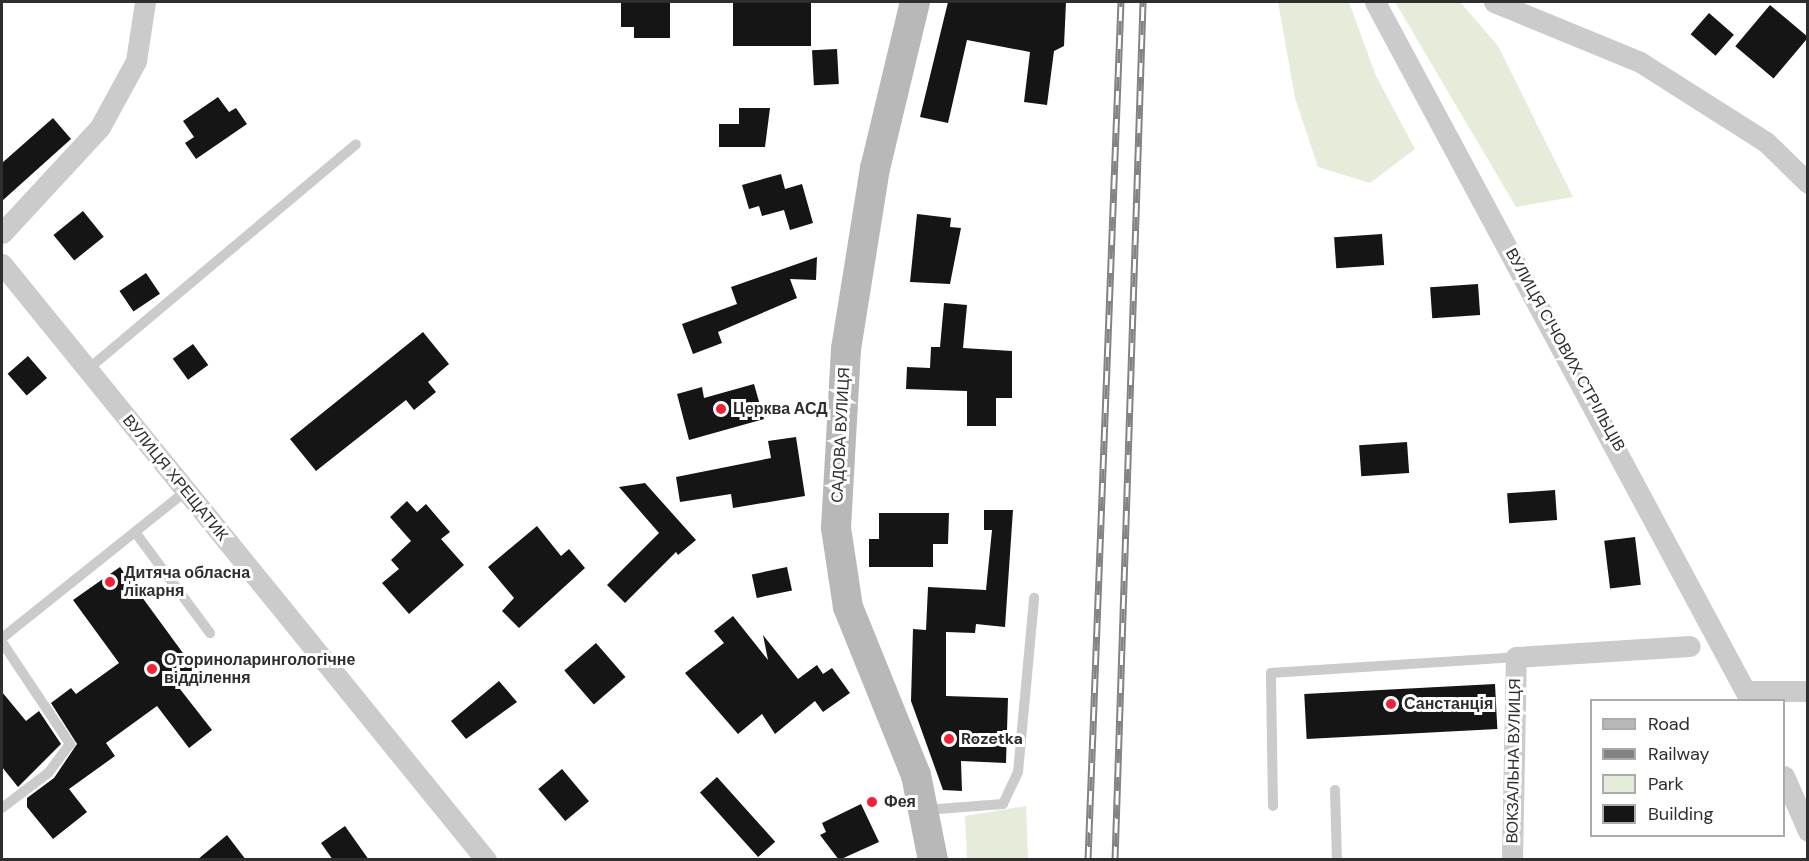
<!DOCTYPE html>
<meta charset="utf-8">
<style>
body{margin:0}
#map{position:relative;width:1809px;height:861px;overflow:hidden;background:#fff;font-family:"DM Sans",sans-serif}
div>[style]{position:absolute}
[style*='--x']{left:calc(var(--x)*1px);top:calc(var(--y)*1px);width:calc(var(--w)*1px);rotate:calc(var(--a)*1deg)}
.green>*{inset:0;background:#e5edda}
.building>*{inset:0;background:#151515;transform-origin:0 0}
.lane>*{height:10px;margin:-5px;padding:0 5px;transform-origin:5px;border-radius:5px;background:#cbcbcb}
.street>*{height:21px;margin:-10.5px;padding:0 10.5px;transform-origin:10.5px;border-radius:10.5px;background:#cbcbcb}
.secondary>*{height:30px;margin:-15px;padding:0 15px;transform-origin:15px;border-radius:15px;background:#b8b8b8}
.rail>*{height:7px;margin-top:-3.5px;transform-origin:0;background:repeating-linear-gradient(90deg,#fff 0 14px,#838383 0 28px);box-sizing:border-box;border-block:2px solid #838383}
.dots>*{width:16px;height:16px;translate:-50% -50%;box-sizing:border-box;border:3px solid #fff;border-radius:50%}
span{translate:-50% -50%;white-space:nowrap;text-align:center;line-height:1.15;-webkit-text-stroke:6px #fff;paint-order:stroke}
.street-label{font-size:16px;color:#2e2e2e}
.poi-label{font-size:16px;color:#2e2e2e;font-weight:700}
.left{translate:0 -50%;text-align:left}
.frame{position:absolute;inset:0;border:3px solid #2e2e2e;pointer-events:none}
.legend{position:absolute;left:1590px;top:699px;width:195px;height:138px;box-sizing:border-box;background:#fff;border:2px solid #ababab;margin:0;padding:8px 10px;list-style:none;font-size:18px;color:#2e2e2e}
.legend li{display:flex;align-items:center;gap:12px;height:30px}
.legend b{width:30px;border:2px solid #ababab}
</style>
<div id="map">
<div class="green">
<div style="clip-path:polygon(1278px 2px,1349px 2px,1376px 76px,1415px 149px,1370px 183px,1318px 167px,1295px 98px)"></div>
<div style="clip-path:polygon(1395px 2px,1460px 2px,1498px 46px,1573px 197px,1516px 207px)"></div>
<div style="clip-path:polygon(1026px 806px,1028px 859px,967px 859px,965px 816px)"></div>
</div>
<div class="building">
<div style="clip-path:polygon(621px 2px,670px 2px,670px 38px,634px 38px,634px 27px,621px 27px)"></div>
<div style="left:733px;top:2px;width:78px;height:44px"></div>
<div style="clip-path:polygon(948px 2px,1066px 2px,1064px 46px,1054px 51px,1047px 105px,1024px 102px,1030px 52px,967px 40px,948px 123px,920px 117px)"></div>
<div style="left:1770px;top:5px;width:50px;height:54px;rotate:40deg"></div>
<div style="left:1709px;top:13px;width:33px;height:28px;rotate:41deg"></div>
<div style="left:837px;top:49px;width:35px;height:25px;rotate:87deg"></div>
<div style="clip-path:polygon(218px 97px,229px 112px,236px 108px,247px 124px,196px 159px,185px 143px,194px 137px,183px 121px)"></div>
<div style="clip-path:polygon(739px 108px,770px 108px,765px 147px,719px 147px,719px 124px,739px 124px)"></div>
<div style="clip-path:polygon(53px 118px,71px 139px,2px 201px,2px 163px)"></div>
<div style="clip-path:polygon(781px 174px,785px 189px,802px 184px,813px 223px,790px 230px,784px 210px,762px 216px,759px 206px,749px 209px,742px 185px)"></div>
<div style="left:83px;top:211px;width:33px;height:38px;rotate:51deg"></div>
<div style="clip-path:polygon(917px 214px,951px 218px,950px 227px,961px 228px,950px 284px,910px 282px)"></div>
<div style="left:1382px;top:234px;width:31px;height:48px;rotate:86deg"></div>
<div style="clip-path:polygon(817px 257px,816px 280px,790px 279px,797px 298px,718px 332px,722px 343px,693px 354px,682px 324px,737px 304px,731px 287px)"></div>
<div style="left:146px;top:273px;width:25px;height:32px;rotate:56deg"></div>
<div style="left:1478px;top:284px;width:31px;height:48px;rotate:86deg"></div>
<div style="clip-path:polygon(944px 303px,967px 305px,963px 348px,1012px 351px,1012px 398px,996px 398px,996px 426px,967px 426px,967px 391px,906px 389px,907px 367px,930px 368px,931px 347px,940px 347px)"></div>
<div style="clip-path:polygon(423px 332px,449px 364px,428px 382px,436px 392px,414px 410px,406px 400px,316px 471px,290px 439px)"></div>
<div style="left:193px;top:344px;width:26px;height:25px;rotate:54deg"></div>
<div style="left:28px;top:356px;width:29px;height:27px;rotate:49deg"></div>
<div style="clip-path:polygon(754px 384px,764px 419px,689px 440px,677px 394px,702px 387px,704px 398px)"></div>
<div style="clip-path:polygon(796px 437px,805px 496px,733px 508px,731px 494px,680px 502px,676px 477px,771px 458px,768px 441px)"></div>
<div style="left:1407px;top:442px;width:31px;height:48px;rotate:86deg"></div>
<div style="clip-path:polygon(645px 483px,696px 540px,678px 555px,676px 552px,625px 603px,607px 585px,659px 533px,619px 487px)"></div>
<div style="left:1555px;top:490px;width:30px;height:48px;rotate:86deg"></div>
<div style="clip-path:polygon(407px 501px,417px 512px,426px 504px,450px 532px,441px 539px,464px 565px,409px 614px,382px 583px,399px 569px,391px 560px,411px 541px,390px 517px)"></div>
<div style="clip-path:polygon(984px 510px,1013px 510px,1005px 627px,976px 624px,975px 633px,946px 632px,946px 696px,1008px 698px,1006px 763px,961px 761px,962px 791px,943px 790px,911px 701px,913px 629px,926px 630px,928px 587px,986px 590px,992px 530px,984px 530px)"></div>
<div style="clip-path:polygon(879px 513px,949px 513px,948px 544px,933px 544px,933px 567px,869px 567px,869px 539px,879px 539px)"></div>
<div style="clip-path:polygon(537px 526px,561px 556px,569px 549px,585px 568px,519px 628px,502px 611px,514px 598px,488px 567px)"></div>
<div style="left:1635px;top:537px;width:48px;height:31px;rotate:83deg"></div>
<div style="clip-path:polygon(120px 567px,199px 675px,180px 689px,212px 730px,189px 748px,157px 706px,106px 743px,115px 756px,69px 789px,87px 812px,53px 839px,27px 807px,27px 798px,54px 778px,77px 744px,51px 703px,71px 688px,76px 694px,119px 663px,73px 600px)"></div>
<div style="left:787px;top:567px;width:24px;height:36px;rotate:78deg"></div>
<div style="clip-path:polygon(733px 616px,768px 660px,763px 635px,798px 679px,817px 665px,823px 674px,832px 668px,850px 693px,823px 712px,815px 701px,775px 734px,762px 714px,738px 734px,685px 673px,724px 643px,714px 631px)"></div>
<div style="left:596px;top:643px;width:45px;height:42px;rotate:49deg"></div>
<div style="clip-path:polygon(499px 681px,517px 702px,466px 739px,451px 721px)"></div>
<div style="left:1495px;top:684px;width:45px;height:191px;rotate:87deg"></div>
<div style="clip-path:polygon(2px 692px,26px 721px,39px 711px,61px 744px,18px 787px,2px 767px)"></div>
<div style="left:562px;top:769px;width:42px;height:31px;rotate:50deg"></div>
<div style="left:717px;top:777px;width:87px;height:23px;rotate:48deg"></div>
<div style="clip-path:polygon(861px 804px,879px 842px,839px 860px,820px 835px,826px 832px,822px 823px)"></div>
<div style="clip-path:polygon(345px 826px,369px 860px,333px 860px,321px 843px)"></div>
<div style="clip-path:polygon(227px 835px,246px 860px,197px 860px)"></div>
</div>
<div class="lane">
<div style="--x:87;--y:370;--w:351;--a:-40"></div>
<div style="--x:135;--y:532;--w:126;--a:53.4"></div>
<div style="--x:2;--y:638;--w:236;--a:-38.6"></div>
<div style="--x:2;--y:642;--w:123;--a:56.3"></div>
<div style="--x:70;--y:744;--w:36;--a:127"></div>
<div style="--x:48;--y:773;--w:58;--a:142.7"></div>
<div style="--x:1335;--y:790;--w:70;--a:88.4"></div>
<div style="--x:1273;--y:806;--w:133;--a:-90.9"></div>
<div style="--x:1271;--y:673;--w:246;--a:-3.7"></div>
<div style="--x:925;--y:810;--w:78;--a:-4.4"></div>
<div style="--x:1003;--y:804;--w:35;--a:-65"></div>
<div style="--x:1018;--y:772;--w:175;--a:-84.7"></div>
</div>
<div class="street">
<div style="--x:1375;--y:2;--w:792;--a:61.75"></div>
<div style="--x:1494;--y:2;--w:158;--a:22.3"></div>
<div style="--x:1640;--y:62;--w:149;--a:32.4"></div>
<div style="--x:1766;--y:142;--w:59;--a:44.3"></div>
<div style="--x:2;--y:233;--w:144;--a:-47.2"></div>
<div style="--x:100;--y:127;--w:75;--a:-61.4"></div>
<div style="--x:136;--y:61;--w:60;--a:-81.3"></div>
<div style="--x:2;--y:264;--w:768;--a:50.92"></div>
<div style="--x:1746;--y:691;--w:62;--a:0"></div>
<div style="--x:1784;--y:776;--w:60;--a:66.4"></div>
<div style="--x:1512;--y:860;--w:203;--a:-88.9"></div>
<div style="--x:1516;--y:657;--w:174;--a:-3.6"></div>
</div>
<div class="secondary">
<div style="--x:915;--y:2;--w:171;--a:103.5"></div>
<div style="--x:875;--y:168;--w:183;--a:99.1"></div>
<div style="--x:846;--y:349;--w:179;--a:93.2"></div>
<div style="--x:836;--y:528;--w:80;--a:81.4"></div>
<div style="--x:848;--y:607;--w:181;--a:68"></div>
<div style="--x:916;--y:775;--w:87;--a:78.7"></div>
</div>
<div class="rail">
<div style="--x:1088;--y:860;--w:859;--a:-87.8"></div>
<div style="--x:1115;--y:860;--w:858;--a:-88.13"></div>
</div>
<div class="dots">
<div style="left:721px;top:409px;background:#f71f34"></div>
<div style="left:110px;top:582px;background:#f71f34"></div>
<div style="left:152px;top:669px;background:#f71f34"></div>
<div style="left:1391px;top:704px;background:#f71f34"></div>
<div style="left:949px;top:739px;background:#f71f34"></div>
<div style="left:872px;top:802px;background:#f71f34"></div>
</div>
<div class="street-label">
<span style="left:1565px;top:350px;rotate:61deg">ВУЛИЦЯ СІЧОВИХ СТРІЛЬЦІВ</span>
<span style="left:841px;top:435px;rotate:-87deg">САДОВА ВУЛИЦЯ</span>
<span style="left:175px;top:478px;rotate:51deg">ВУЛИЦЯ ХРЕЩАТИК</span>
<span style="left:1514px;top:761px;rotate:-89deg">ВОКЗАЛЬНА ВУЛИЦЯ</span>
</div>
<div class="poi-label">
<span class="left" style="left:733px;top:409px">Церква АСД</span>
<span class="left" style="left:124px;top:582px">Дитяча обласна<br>лікарня</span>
<span class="left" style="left:164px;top:669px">Оториноларингологічне<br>відділення</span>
<span class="left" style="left:1404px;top:704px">Санстанція</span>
<span class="left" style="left:961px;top:739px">Rozetka</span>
<span class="left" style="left:884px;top:802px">Фея</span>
</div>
<div class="frame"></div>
<ul class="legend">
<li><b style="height:8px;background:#b8b8b8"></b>Road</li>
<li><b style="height:8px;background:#838383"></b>Railway</li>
<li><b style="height:16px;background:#e5edda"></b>Park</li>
<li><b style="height:16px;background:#151515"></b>Building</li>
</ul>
</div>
